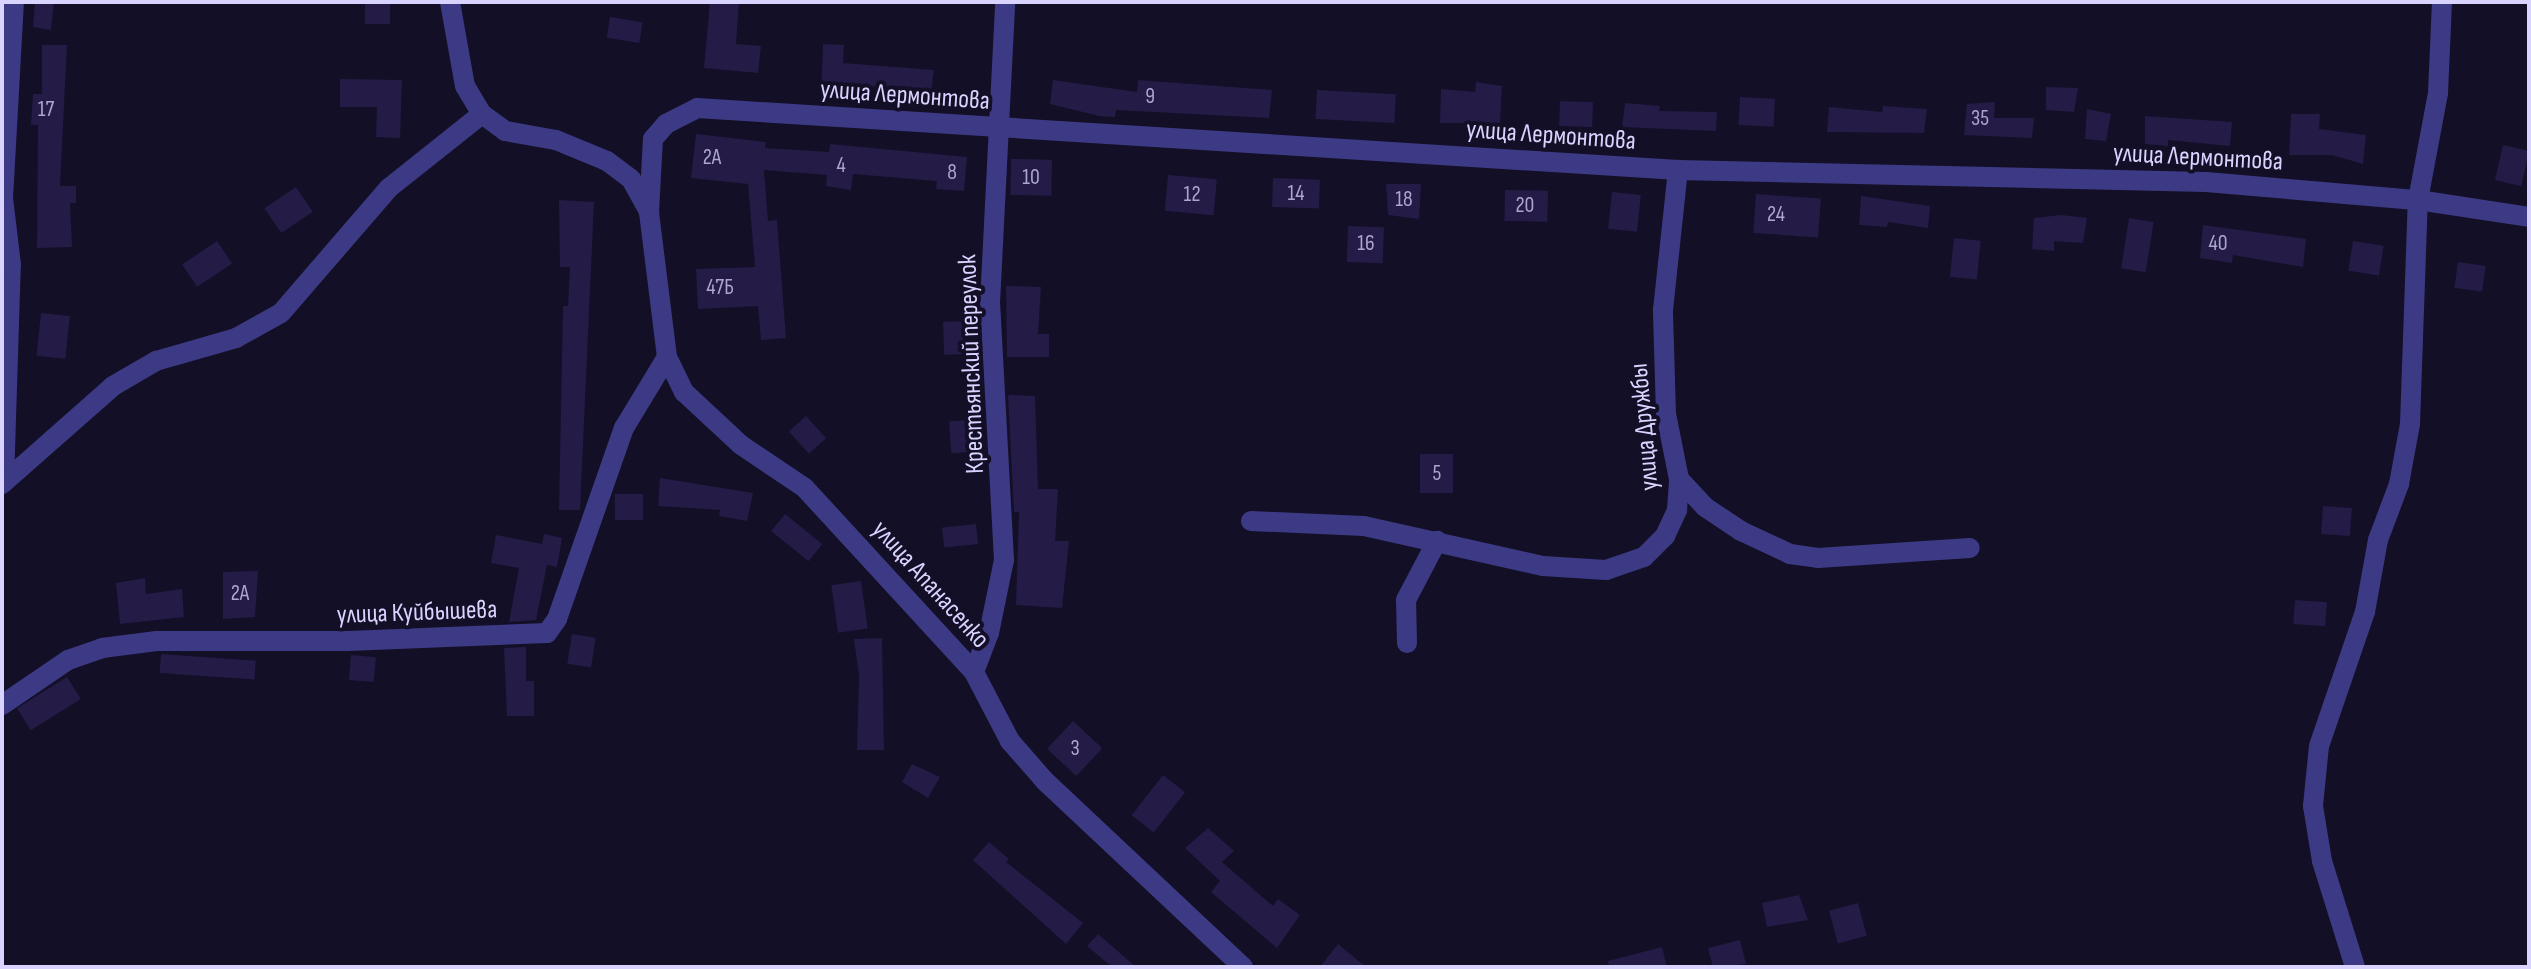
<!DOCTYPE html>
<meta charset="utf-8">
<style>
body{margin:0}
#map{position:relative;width:2531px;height:969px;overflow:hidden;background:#130f26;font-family:"Sofia Sans Condensed",sans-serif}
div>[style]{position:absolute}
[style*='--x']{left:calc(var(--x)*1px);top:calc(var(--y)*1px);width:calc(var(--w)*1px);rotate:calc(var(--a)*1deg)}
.building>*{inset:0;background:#241b47;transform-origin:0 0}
.minor>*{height:20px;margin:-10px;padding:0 10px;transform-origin:10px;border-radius:10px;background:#3d3a85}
span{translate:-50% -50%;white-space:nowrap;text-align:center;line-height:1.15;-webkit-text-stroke:8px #130f26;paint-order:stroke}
.number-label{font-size:22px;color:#aca6d1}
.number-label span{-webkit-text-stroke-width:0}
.street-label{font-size:26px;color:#d9d4ff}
.frame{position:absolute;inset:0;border:4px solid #d9d4ff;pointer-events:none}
</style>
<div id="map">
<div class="building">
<div style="clip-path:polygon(35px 2px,54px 2px,51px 30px,33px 27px)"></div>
<div style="left:365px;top:2px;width:25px;height:22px"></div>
<div style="clip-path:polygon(710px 2px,739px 2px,736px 44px,761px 46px,758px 73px,704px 68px)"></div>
<div style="left:610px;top:17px;width:33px;height:21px;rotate:9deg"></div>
<div style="clip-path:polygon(823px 44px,844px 45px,843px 63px,934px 70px,931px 93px,842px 83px,842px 95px,821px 96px)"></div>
<div style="clip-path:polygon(42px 45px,67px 45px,60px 186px,76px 186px,76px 203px,70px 203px,72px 247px,37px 248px,38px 125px,31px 125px,33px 94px,42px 94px)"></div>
<div style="clip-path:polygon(340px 79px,402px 80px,400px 138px,376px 137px,377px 107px,340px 107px)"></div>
<div style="clip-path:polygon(1053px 80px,1137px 92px,1138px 80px,1272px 90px,1269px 118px,1116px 110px,1115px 117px,1099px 116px,1050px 104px)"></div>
<div style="clip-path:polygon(1476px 82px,1502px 86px,1500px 123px,1440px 123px,1441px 89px,1475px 92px)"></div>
<div style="clip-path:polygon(2046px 87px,2078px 88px,2074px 112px,2046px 110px)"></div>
<div style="left:1317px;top:90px;width:79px;height:29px;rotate:3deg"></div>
<div style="left:1740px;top:97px;width:35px;height:28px;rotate:3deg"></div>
<div style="left:1560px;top:101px;width:33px;height:25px;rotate:2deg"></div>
<div style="clip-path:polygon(1995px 102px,1994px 118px,2034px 118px,2032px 138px,1964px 135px,1967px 104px)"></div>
<div style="clip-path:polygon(1625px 103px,1660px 106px,1659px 111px,1717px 112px,1716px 131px,1622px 127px)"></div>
<div style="clip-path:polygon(1883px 106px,1927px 109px,1924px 133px,1827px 132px,1829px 107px,1882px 112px)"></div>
<div style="clip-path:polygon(2087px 109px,2111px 114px,2106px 141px,2085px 139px)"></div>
<div style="clip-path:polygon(2291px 114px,2320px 114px,2319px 129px,2366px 135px,2363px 164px,2332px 155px,2289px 155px)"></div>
<div style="clip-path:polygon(2145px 116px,2232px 122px,2230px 146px,2168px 140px,2168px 146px,2145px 144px)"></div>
<div style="clip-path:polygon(696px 134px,766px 142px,765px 148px,829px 152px,830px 144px,967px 157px,964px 191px,936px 189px,937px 181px,853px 174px,851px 190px,826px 186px,827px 175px,764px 170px,768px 221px,777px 220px,786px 338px,761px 340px,758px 306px,698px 309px,696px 269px,755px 267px,748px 184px,691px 178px)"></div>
<div style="left:2503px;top:145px;width:27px;height:36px;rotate:13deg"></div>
<div style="left:1011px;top:159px;width:41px;height:36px;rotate:1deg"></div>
<div style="left:1168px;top:175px;width:49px;height:36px;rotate:5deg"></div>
<div style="left:1273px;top:178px;width:47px;height:29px;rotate:2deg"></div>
<div style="clip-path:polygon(1386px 184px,1421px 184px,1419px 219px,1388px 215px)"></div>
<div style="left:296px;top:187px;width:30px;height:38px;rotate:56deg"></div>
<div style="left:1505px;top:190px;width:43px;height:31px;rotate:1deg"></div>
<div style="left:1612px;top:192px;width:29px;height:37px;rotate:6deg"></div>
<div style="left:1756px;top:194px;width:65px;height:39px;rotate:4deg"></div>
<div style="clip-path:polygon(1861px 196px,1930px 206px,1928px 228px,1888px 222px,1887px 227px,1859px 225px)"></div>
<div style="clip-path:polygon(559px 200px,594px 202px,580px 510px,559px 510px,563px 306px,568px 306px,570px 267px,560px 267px)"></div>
<div style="clip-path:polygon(2061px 215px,2087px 218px,2083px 243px,2054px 241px,2054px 251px,2032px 249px,2034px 218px)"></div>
<div style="left:2129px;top:218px;width:25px;height:51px;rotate:9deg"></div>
<div style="clip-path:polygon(2203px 225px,2306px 239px,2303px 267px,2233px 255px,2232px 263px,2200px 258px)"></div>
<div style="left:1348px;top:226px;width:36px;height:36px;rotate:2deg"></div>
<div style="left:1954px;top:238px;width:27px;height:39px;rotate:6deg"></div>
<div style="left:217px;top:241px;width:27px;height:42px;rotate:56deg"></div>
<div style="left:2353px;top:241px;width:31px;height:30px;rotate:9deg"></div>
<div style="left:2458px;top:262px;width:28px;height:26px;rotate:8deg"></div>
<div style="clip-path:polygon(1006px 286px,1041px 287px,1038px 334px,1049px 334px,1049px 357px,1007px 357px)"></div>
<div style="left:41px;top:313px;width:29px;height:43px;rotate:6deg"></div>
<div style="left:968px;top:321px;width:33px;height:25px;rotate:88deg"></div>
<div style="clip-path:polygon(1008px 395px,1035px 396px,1038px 489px,1058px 489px,1055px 541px,1069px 541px,1062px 608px,1016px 605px,1019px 512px,1014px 512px)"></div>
<div style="left:806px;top:416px;width:30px;height:23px;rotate:48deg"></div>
<div style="left:983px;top:419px;width:32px;height:34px;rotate:86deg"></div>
<div style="left:1420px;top:454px;width:33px;height:39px"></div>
<div style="clip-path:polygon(660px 478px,753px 493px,747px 521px,719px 516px,720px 510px,658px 506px)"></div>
<div style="left:615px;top:494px;width:28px;height:26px"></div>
<div style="left:2323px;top:506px;width:29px;height:28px;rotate:4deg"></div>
<div style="left:785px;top:514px;width:48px;height:22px;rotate:39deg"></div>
<div style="left:976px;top:524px;width:20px;height:34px;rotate:84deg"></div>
<div style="clip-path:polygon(544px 534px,562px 538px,557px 567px,547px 565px,536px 620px,509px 622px,519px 568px,491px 563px,496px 535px,542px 544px)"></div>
<div style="clip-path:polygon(258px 571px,255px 617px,223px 619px,223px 572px)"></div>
<div style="clip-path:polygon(145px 578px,146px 594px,182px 589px,184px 617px,120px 624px,116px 583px)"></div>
<div style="left:861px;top:581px;width:48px;height:30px;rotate:82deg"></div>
<div style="left:2295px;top:600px;width:32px;height:24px;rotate:4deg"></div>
<div style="left:572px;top:634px;width:24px;height:30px;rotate:9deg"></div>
<div style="clip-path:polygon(882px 638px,884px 750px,857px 750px,859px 676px,854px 639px)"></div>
<div style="clip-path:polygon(526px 647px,526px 681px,534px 681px,534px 716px,507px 716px,504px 648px)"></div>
<div style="left:161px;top:654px;width:95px;height:19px;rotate:4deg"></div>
<div style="left:351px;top:655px;width:25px;height:25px;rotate:5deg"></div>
<div style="left:67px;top:677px;width:26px;height:59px;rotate:58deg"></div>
<div style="left:1073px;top:721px;width:40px;height:38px;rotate:43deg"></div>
<div style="clip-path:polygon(912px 764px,940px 777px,928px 798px,902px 782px)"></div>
<div style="left:1163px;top:775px;width:28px;height:51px;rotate:38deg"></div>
<div style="clip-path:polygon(1208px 828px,1234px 851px,1222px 862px,1273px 906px,1278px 899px,1300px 915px,1277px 948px,1211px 892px,1220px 881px,1185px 848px)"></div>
<div style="clip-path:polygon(989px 842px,1009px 859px,1006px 862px,1083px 923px,1066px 944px,973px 860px)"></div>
<div style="clip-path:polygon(1799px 895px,1808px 920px,1767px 927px,1762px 903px)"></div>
<div style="left:1858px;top:903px;width:34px;height:30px;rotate:75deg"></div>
<div style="clip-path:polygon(1098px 934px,1136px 967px,1112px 967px,1087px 946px)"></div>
<div style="clip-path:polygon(1740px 940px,1746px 964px,1713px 967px,1708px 948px)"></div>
<div style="clip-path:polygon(1338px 944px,1366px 967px,1320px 967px)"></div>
<div style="clip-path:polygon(1662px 947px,1667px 967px,1609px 967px,1608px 961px)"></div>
</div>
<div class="minor">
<div style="--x:450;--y:2;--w:85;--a:79.9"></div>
<div style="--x:465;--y:86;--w:33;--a:59"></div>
<div style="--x:482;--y:114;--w:29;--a:36"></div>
<div style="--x:505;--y:131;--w:52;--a:10"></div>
<div style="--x:556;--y:140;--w:55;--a:22.4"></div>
<div style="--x:607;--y:161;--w:30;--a:37"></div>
<div style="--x:631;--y:179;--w:38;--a:61"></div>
<div style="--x:1679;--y:479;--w:38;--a:47"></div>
<div style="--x:1705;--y:507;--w:43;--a:33.7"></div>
<div style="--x:1741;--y:531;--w:54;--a:25.1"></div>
<div style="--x:1790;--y:554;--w:28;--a:8"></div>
<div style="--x:1818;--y:558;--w:152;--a:-3.8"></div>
<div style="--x:4;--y:482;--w:217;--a:-88.2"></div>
<div style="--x:11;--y:265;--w:67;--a:-96.8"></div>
<div style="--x:3;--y:198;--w:196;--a:-86.8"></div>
<div style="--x:2;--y:484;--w:148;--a:-41.4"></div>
<div style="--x:113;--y:386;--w:50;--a:-30.2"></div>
<div style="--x:156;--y:361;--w:83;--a:-16"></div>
<div style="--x:236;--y:338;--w:51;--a:-29.1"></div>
<div style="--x:281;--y:313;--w:165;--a:-49.2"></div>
<div style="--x:389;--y:188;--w:119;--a:-38.5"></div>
<div style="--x:1251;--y:521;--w:113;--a:2.5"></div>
<div style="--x:1364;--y:526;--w:183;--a:12.6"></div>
<div style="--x:1543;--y:566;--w:63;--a:3.6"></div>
<div style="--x:1606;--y:570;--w:40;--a:-18.9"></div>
<div style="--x:1644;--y:557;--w:30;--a:-45"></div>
<div style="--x:1665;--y:536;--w:29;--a:-65"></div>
<div style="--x:1677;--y:510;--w:31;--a:-86"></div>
<div style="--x:1679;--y:479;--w:66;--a:-101.3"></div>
<div style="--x:1666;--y:414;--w:104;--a:-91.7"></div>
<div style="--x:1663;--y:310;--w:141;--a:-83.9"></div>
<div style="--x:1407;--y:643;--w:43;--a:-91.3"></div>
<div style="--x:1406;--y:600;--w:67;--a:-62.3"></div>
<div style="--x:974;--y:672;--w:42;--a:-69"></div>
<div style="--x:989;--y:633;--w:75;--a:-78.4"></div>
<div style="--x:1004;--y:560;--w:257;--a:-93.1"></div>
<div style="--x:990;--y:303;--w:301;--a:-87.1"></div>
<div style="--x:2;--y:705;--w:80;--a:-34.3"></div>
<div style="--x:68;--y:660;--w:36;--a:-19"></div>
<div style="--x:102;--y:648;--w:55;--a:-7.3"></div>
<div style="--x:157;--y:641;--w:191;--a:0"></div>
<div style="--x:348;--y:641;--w:199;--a:-2.3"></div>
<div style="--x:547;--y:633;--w:17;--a:-54"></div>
<div style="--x:557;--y:619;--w:202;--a:-70.7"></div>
<div style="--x:624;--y:428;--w:83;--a:-58.8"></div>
<div style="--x:1243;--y:967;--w:273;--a:-136.8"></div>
<div style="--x:1044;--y:780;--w:52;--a:-131.1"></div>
<div style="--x:1010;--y:741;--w:78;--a:-117.6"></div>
<div style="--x:974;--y:672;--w:250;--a:-132.6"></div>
<div style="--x:805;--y:488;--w:77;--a:-146.1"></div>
<div style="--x:741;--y:445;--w:78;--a:-137.1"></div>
<div style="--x:684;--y:392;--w:39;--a:-116"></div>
<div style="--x:667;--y:357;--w:146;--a:-97.1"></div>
<div style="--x:649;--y:212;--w:73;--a:-86.9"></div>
<div style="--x:653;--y:139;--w:20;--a:-49"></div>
<div style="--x:666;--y:124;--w:35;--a:-27"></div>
<div style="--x:697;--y:108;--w:983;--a:3.62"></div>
<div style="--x:1678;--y:170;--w:528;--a:1.3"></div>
<div style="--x:2206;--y:182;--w:213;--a:4.9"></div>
<div style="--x:2418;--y:200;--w:112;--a:8.7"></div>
<div style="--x:2355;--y:967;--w:111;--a:-107.3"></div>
<div style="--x:2322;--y:861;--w:56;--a:-99.3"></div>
<div style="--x:2313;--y:806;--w:60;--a:-84.3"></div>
<div style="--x:2319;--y:746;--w:142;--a:-71.1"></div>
<div style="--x:2365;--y:612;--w:73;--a:-79.8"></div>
<div style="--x:2378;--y:540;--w:60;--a:-69.4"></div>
<div style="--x:2399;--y:484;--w:61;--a:-79.6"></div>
<div style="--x:2410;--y:424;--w:224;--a:-88"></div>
<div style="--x:2418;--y:200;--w:109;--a:-79.4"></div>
<div style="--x:2438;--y:93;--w:91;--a:-87.5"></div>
</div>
<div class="number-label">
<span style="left:1150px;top:97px">9</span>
<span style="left:46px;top:110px">17</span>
<span style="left:1980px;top:119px">35</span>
<span style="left:712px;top:158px">2А</span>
<span style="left:841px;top:166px">4</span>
<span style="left:952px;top:173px">8</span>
<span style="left:1031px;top:178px">10</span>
<span style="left:1296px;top:194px">14</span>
<span style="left:1192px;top:195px">12</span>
<span style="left:1404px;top:200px">18</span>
<span style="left:1525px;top:206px">20</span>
<span style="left:1776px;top:215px">24</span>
<span style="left:1366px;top:244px">16</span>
<span style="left:2218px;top:244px">40</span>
<span style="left:720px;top:288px">47Б</span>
<span style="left:1437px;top:474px">5</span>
<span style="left:240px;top:594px">2А</span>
<span style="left:1075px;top:749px">3</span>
</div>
<div class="street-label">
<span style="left:905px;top:96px;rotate:4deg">улица Лермонтова</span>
<span style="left:1551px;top:136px;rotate:4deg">улица Лермонтова</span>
<span style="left:2198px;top:158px;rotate:3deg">улица Лермонтова</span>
<span style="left:972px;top:364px;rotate:-92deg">Крестьянский переулок</span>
<span style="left:1645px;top:427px;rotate:-95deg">улица Дружбы</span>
<span style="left:930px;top:585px;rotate:48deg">улица Апанасенко</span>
<span style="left:417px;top:613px;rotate:-2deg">улица Куйбышева</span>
</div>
<div class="frame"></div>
</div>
